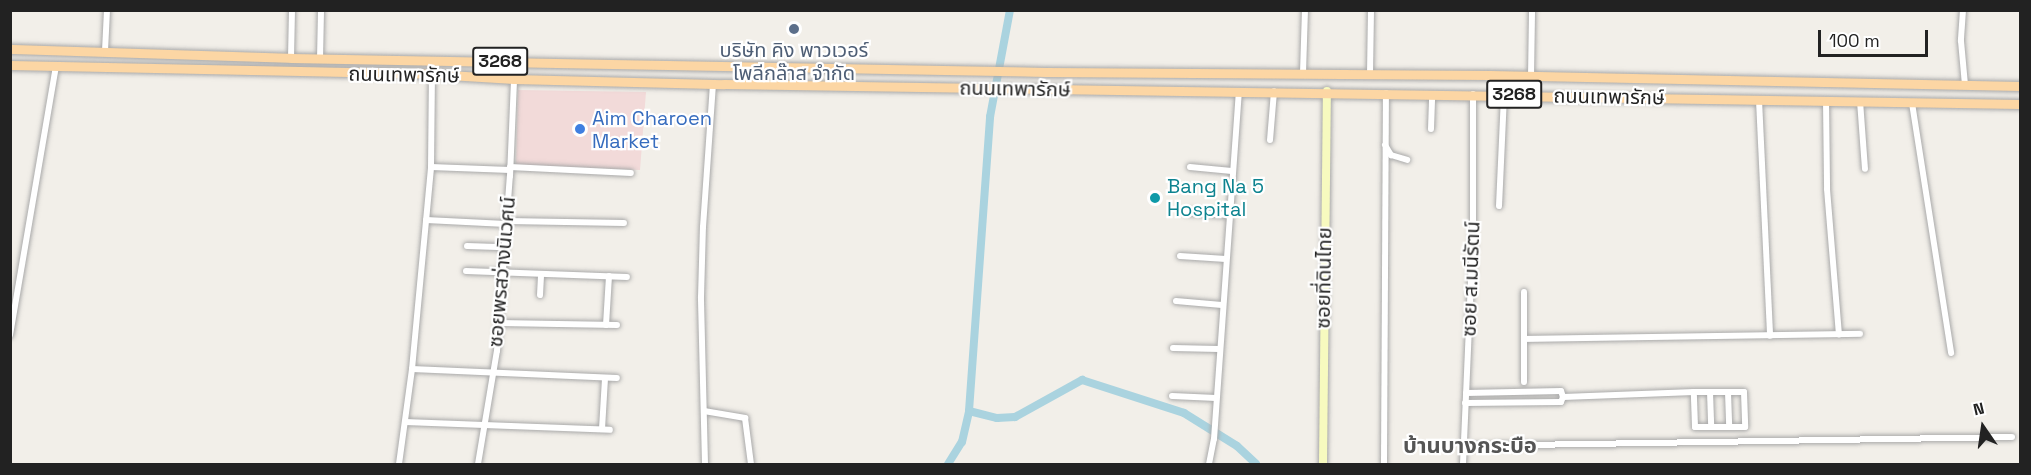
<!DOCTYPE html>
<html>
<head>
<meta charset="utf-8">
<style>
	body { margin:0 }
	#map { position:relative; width:2031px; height:475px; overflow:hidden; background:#f2efe9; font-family:"Space Grotesk","Noto Sans Thai",sans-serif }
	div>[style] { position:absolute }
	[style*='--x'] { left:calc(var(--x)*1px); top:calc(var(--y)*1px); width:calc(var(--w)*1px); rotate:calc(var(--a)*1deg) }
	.commercial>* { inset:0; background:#f2dad9 }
	.canal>* { height:8px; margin:-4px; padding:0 4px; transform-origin:4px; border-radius:4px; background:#aad3df }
	.roads { filter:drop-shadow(0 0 2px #a9a9a9) drop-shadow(0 0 2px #a9a9a9) }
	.street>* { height:6px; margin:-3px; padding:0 3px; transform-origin:3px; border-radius:3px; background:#fff }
	.secondary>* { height:8px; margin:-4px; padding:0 4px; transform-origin:4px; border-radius:4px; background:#f7fabf }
	.primary>* { height:9px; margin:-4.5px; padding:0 4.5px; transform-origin:4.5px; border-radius:4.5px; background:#fcd6a4 }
	.dots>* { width:16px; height:16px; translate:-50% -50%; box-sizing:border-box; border:3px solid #fff; border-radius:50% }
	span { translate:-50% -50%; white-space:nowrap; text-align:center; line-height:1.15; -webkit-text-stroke:4.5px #fff; paint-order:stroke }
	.shield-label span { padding:2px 4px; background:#fff; border:2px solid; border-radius:4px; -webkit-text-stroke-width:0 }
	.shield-label { font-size:18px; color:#222; font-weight:700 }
	.service-label { font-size:20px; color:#4e5e75 }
	.street-label { font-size:20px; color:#222 }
	.shop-label { font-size:20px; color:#366cbe }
	.left { translate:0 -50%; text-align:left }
	.culture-label { font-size:20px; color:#0d838f }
	.quarter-label { font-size:22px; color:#555; font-weight:700 }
	.frame { position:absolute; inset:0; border:12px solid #222; pointer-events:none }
	.north { position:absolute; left:1953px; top:397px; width:60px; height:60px; -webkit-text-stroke:4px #fff; paint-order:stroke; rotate:347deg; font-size:16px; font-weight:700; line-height:24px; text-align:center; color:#222 }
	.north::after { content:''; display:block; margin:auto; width:21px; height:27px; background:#222; clip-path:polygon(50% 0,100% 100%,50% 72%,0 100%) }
	.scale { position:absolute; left:1818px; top:30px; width:110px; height:27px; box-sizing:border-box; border:3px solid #222; border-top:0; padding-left:8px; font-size:18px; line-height:21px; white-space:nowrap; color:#222; -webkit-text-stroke:4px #fff; paint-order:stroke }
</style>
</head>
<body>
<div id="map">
	<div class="commercial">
		<i style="clip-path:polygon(518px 90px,646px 92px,640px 170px,516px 165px)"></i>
	</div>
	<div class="canal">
		<i style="--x:969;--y:411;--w:29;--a:14"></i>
		<i style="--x:997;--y:418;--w:18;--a:-3"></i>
		<i style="--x:1015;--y:417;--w:77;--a:-28.9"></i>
		<i style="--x:1082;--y:380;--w:107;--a:17.9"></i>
		<i style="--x:1184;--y:413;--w:62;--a:31.9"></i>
		<i style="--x:1237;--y:446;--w:26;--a:43"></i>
		<i style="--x:948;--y:464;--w:26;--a:-58"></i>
		<i style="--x:962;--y:442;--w:32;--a:-77"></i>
		<i style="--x:969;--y:411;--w:295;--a:-85.9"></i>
		<i style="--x:990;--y:117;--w:109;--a:-79.4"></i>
	</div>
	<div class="roads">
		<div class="street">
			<i style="--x:1963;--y:10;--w:31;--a:94"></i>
			<i style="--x:1961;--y:41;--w:44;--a:84.8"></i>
			<i style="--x:105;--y:51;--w:41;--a:-87.2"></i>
			<i style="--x:291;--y:58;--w:48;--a:-88.8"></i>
			<i style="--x:320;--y:59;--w:49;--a:-88.8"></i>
			<i style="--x:1303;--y:73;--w:63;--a:-88.2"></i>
			<i style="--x:1370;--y:74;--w:64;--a:-89.1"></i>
			<i style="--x:1531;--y:77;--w:67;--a:-89.1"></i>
			<i style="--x:1759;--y:100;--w:236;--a:87.3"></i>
			<i style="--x:1826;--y:101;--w:88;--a:89.3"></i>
			<i style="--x:1827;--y:189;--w:146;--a:85.3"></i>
			<i style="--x:1860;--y:101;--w:68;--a:85.8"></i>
			<i style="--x:1912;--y:103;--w:253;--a:81.1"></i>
			<i style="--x:1431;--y:129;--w:35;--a:-88"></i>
			<i style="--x:1270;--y:140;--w:49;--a:-85.3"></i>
			<i style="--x:1385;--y:145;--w:12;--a:59"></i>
			<i style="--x:1391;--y:155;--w:17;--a:17"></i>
			<i style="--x:431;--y:167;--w:79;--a:2.2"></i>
			<i style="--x:510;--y:167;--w:121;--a:2.8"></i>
			<i style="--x:1190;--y:167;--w:42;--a:5.4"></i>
			<i style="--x:1499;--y:206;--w:112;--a:-87.4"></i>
			<i style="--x:1186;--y:212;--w:43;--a:4"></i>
			<i style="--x:426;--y:220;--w:80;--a:2.9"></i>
			<i style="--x:507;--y:221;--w:117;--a:1"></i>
			<i style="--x:467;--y:246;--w:38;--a:2"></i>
			<i style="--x:1180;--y:256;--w:46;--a:3.7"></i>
			<i style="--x:466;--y:271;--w:161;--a:2.1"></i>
			<i style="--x:540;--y:295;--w:20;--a:-87"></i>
			<i style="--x:1176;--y:301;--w:46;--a:5"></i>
			<i style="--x:499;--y:323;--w:118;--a:1"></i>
			<i style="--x:606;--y:325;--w:49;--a:-86.5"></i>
			<i style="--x:10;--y:335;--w:273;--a:-80.3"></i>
			<i style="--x:1524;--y:339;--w:336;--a:-0.9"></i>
			<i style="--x:1173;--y:348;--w:46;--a:1.2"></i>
			<i style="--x:412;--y:369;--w:205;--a:2.5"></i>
			<i style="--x:1524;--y:382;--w:90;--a:-90"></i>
			<i style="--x:1710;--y:392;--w:35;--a:88"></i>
			<i style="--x:1728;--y:392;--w:35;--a:88"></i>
			<i style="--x:1172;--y:396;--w:44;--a:2.6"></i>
			<i style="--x:1563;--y:397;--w:131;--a:-2.2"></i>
			<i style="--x:1694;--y:392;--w:50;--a:0"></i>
			<i style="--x:1744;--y:392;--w:35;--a:88"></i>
			<i style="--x:1745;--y:427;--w:50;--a:180"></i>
			<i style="--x:1695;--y:427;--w:35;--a:-92"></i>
			<i style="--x:1465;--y:403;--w:96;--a:-0.6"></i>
			<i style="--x:1561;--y:402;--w:5;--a:-68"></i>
			<i style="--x:1563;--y:397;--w:6;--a:-108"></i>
			<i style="--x:1561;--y:391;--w:95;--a:178.8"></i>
			<i style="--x:704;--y:411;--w:42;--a:9.7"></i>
			<i style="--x:745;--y:418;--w:46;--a:82.6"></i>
			<i style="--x:405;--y:422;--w:205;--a:2.2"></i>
			<i style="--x:602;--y:429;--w:51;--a:-86.6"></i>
			<i style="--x:1464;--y:446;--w:548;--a:-0.94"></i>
			<i style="--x:399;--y:464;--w:96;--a:-82.2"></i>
			<i style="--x:412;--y:369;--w:203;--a:-84.6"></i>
			<i style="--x:431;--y:167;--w:93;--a:-89.4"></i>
			<i style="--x:478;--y:464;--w:115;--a:-80.5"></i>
			<i style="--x:497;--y:351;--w:175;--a:-85.8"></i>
			<i style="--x:510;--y:176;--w:97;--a:-87.6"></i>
			<i style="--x:705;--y:464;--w:167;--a:-91.4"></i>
			<i style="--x:701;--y:297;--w:70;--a:-88.4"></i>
			<i style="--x:703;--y:227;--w:144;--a:-86"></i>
			<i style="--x:1209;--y:464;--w:25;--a:-79"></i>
			<i style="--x:1214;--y:439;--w:349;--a:-85.9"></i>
			<i style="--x:1384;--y:464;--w:371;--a:-89.7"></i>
			<i style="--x:1463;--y:464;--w:225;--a:-87.5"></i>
			<i style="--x:1473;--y:239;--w:145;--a:-90"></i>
		</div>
		<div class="secondary">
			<i style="--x:1323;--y:464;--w:373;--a:-89.4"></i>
		</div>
		<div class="primary">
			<i style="--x:10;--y:49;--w:281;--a:1.8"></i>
			<i style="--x:291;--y:58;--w:755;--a:1.06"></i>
			<i style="--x:1046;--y:72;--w:444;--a:0.4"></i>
			<i style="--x:1490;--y:75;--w:530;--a:1.19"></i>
			<i style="--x:10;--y:65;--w:422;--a:1.2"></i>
			<i style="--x:432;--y:74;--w:82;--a:3.5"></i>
			<i style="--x:514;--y:79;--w:210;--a:1.4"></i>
			<i style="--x:724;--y:84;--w:1296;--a:0.88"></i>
		</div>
	</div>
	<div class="dots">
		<i style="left:794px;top:29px;background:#5c6f8a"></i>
		<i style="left:580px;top:129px;background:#3f7fe0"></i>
		<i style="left:1155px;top:198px;background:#0f9aa8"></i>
	</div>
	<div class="shield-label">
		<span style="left:500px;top:61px">3268</span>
		<span style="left:1514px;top:94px">3268</span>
	</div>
	<div class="service-label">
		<span style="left:794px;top:62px">บริษัท คิง พาวเวอร์<br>โพลีกล๊าส จำกัด</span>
	</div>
	<div class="street-label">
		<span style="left:404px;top:75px;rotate:1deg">ถนนเทพารักษ์</span>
		<span style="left:1015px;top:89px;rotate:1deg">ถนนเทพารักษ์</span>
		<span style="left:1609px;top:97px;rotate:1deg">ถนนเทพารักษ์</span>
		<span style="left:502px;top:272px;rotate:-85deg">ซอยพรสว่างนิเวศน์</span>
		<span style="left:1324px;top:278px;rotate:-89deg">ซอยที่ดินไทย</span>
		<span style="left:1471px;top:279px;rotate:-88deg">ซอย ส.มนีรัตน์</span>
	</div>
	<div class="shop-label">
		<span class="left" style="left:592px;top:130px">Aim Charoen<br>Market</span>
	</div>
	<div class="culture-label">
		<span class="left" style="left:1167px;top:198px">Bang Na 5<br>Hospital</span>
	</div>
	<div class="quarter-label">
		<span style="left:1470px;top:446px">บ้านบางกระบือ</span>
	</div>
	<div class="frame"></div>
	<div class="north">N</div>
	<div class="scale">100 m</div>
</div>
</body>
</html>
